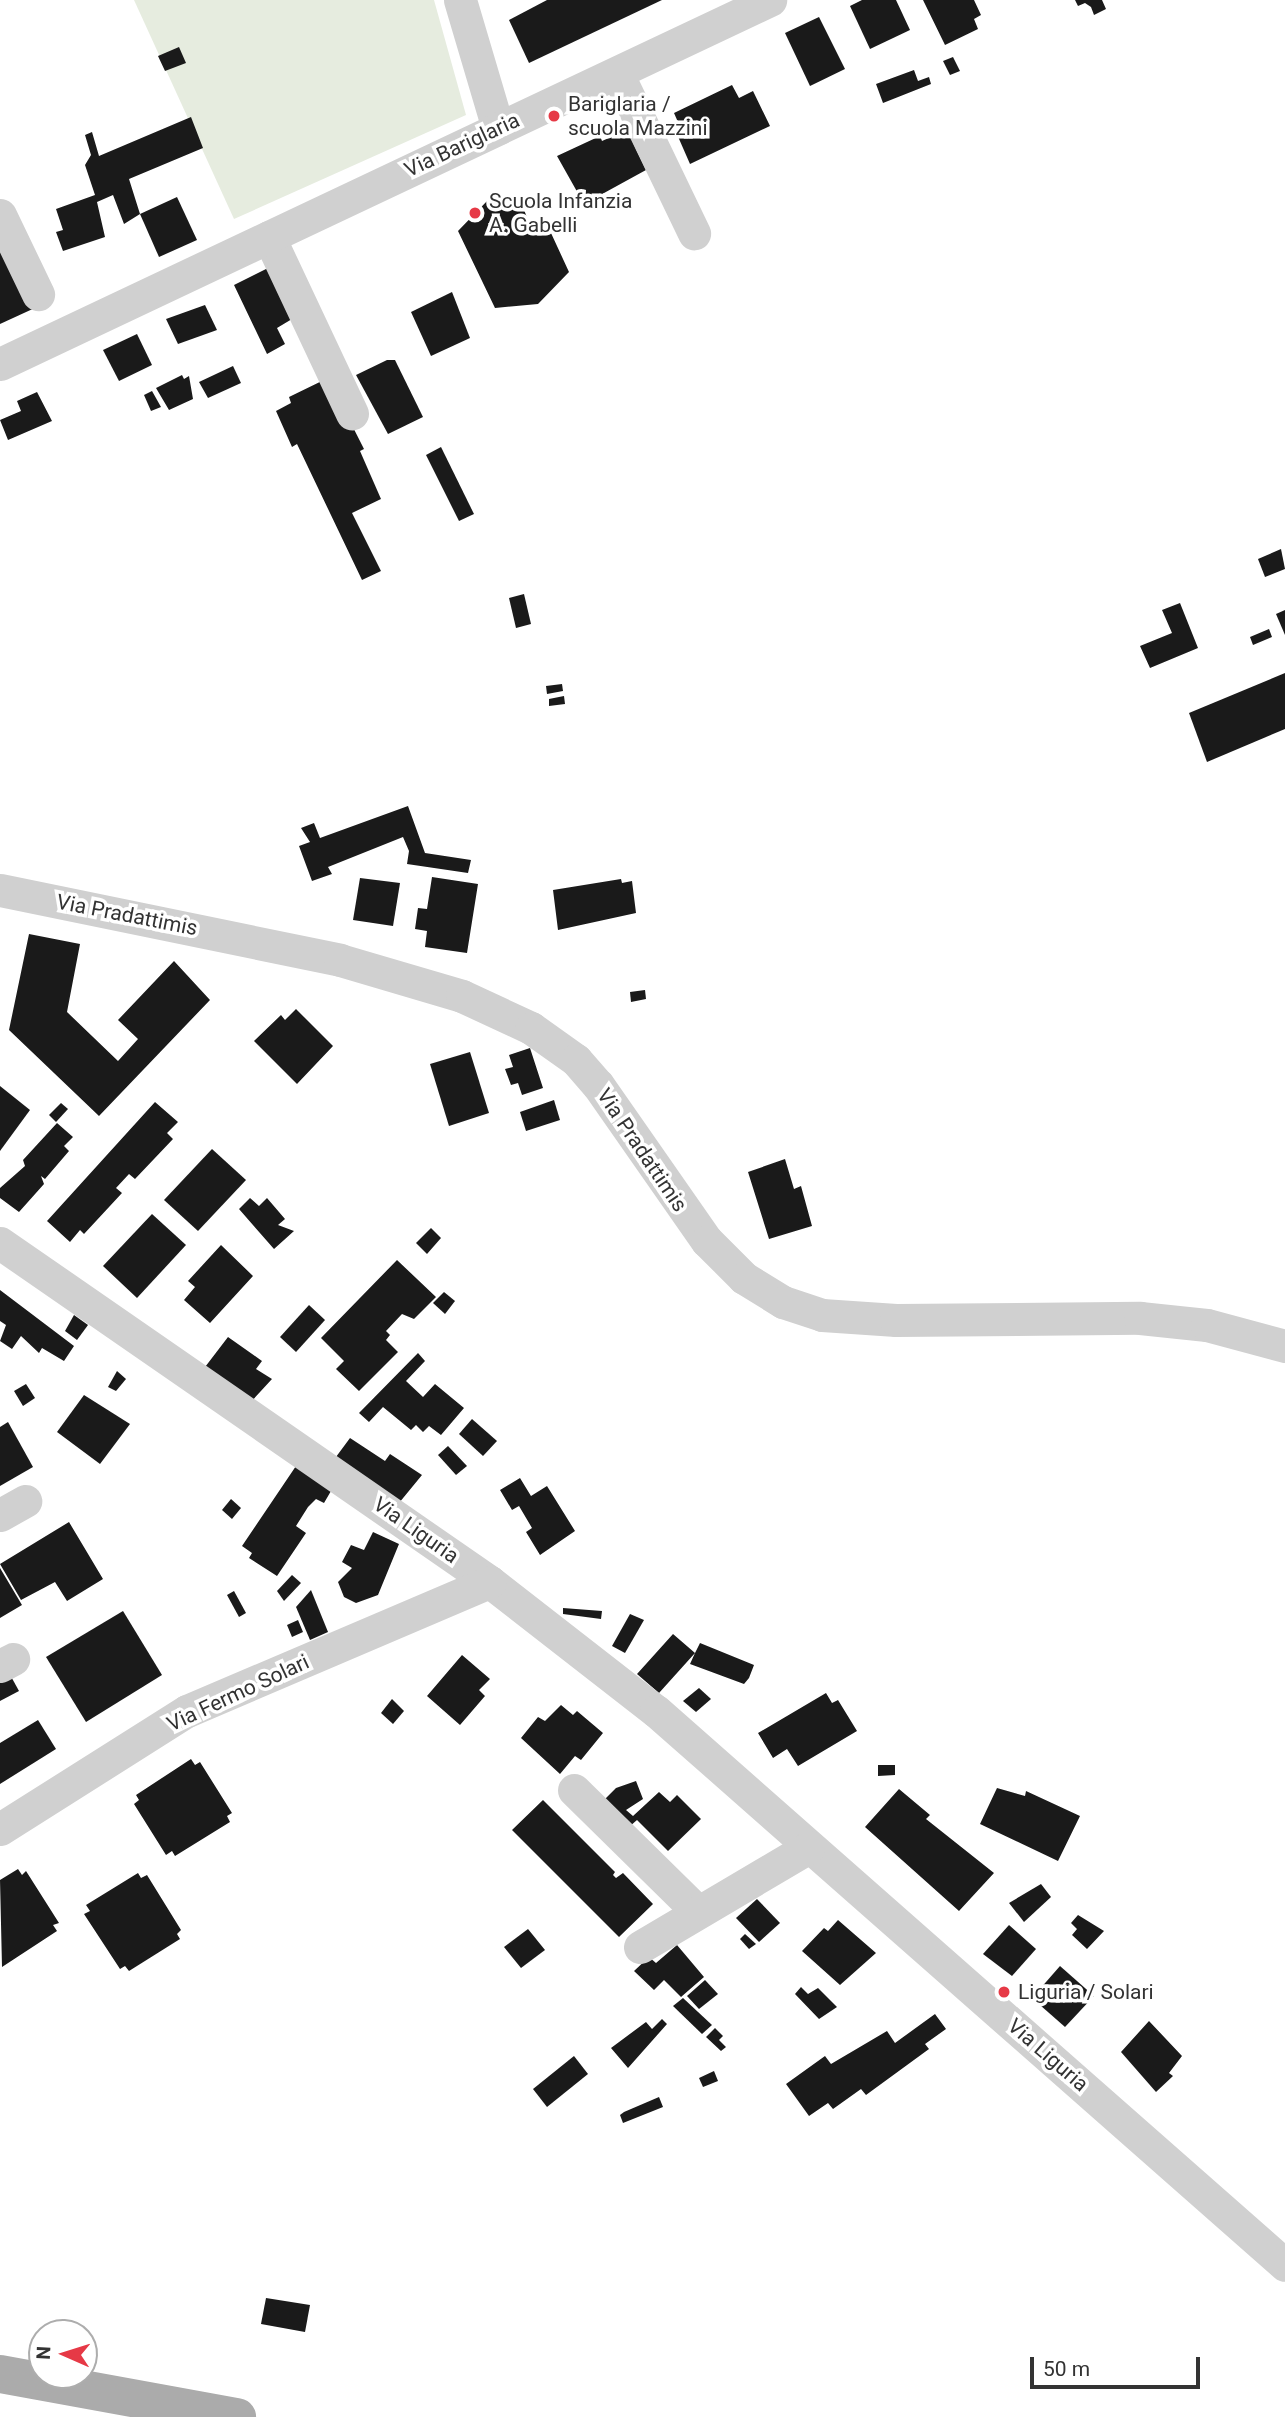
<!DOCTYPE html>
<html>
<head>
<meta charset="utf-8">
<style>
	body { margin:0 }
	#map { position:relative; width:1285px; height:2417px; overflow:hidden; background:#fff; font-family:Roboto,sans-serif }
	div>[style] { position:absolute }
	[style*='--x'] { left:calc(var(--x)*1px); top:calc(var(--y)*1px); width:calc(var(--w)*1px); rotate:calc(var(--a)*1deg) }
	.green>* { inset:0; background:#e6ecdf }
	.building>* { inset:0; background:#1a1a1a }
	.minor>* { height:33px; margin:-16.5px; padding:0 16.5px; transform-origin:16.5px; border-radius:16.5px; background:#d0d0d0 }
	.major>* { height:38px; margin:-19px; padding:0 19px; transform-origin:19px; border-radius:19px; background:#ababab }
	.dots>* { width:19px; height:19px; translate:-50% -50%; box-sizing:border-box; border:4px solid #fff; border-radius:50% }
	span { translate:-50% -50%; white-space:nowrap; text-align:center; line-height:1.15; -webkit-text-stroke:7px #fff; paint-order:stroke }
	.poi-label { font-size:21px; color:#333 }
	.left { translate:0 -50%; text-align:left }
	.street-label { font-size:21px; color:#333 }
	.north { position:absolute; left:28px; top:2319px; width:70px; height:70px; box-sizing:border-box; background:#fff; border:2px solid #adadad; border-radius:50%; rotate:273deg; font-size:19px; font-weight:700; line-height:28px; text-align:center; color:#333 }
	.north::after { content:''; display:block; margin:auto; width:24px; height:32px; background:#e63946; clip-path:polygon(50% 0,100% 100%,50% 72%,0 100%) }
	.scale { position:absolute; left:1030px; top:2357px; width:170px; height:32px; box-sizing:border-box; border:4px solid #333; border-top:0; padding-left:9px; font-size:21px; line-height:24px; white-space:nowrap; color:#333; -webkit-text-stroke:5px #fff; paint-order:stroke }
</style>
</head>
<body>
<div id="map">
	<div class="green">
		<i style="clip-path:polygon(134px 0,434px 0,466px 115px,234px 219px)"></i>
	</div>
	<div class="building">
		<i style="clip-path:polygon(547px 0,662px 0,529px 63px,509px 20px)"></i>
		<i style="clip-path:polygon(862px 0,896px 0,910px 30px,870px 49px,850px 6px)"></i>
		<i style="clip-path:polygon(923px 0,974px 0,981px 15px,974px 19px,978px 29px,945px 45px)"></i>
		<i style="clip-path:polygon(1075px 0,1102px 0,1106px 9px,1094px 15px,1091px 7px,1085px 3px,1078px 6px)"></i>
		<i style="clip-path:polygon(819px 17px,845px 69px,810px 86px,785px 33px)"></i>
		<i style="clip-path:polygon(179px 47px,186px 63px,165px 71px,158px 56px)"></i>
		<i style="clip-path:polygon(953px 57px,960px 71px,950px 75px,943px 61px)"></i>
		<i style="clip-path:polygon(914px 70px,918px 81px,929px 77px,931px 84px,883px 103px,876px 84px)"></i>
		<i style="clip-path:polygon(732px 85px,739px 98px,753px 91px,770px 126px,690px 164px,676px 132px,681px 129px,674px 113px)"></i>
		<i style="clip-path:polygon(191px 117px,203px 148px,129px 179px,140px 214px,124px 224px,113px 195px,97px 202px,105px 237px,63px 251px,56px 232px,63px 230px,56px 209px,95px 195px,85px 165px,91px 155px,85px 135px,92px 132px,99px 156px)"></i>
		<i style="clip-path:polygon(627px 130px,646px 170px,584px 204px,557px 156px,600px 136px,602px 141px)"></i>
		<i style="clip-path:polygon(177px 197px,197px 240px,159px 257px,140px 214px)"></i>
		<i style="clip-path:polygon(519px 198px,529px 222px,545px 220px,569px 272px,538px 304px,495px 308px,458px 231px,488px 200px)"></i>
		<i style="clip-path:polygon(0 242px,37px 307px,0 324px)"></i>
		<i style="clip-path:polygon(272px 266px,292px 319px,277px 328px,285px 344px,267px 354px,234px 285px)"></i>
		<i style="clip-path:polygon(452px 292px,470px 338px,431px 356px,411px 312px)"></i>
		<i style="clip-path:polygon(205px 305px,217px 330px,178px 344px,166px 319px)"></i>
		<i style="clip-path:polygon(137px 334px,152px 365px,119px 381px,103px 350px)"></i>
		<i style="clip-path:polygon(387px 360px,395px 360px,423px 417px,388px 434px,356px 375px)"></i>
		<i style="clip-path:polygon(233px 366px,241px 383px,208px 398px,199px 382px)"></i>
		<i style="clip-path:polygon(182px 375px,184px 379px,189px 376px,193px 399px,169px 410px,156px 388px)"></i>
		<i style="clip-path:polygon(328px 378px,364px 449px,360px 451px,381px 499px,352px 513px,381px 571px,362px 580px,297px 444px,292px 447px,276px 411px,291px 403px,289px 397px)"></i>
		<i style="clip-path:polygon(152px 391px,161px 407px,151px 411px,144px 395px)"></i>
		<i style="clip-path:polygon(37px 392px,52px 421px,8px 440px,0 420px,21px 411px,17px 401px)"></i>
		<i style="clip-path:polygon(441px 447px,474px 514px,459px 521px,426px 455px)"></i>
		<i style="clip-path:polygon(1281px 549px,1285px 569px,1265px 577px,1258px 559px)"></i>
		<i style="clip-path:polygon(524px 594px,531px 624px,516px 628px,509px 598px)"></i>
		<i style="clip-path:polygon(1180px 603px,1198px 648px,1150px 668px,1140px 646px,1172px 633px,1162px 610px)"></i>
		<i style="clip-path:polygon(1285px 610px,1285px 635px,1276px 614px)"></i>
		<i style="clip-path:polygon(1269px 629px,1272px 637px,1253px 645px,1250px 637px)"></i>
		<i style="clip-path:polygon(1285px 673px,1285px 729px,1207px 762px,1189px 713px)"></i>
		<i style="clip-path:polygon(562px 684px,563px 691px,547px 694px,546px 686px)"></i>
		<i style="clip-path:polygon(564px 696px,565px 704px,549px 706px,549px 699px)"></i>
		<i style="clip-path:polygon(408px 806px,425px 853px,471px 860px,468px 873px,407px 864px,409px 851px,403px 837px,328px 867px,332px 874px,312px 881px,299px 846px,310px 842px,301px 828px,314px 823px,320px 838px)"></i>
		<i style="clip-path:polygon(432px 877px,478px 884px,467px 953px,425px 947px,427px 931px,415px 929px,418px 908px,427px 909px)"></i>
		<i style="clip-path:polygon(360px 878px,400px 883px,393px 926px,353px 920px)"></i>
		<i style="clip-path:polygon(621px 879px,622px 883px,632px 881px,636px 913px,558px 930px,553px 890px)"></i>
		<i style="clip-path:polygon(29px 934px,80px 944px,67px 1012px,118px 1061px,138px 1039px,118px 1020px,174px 961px,210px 1000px,99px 1116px,9px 1030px)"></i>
		<i style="clip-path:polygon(645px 990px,646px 999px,631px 1002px,630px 992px)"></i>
		<i style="clip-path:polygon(296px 1009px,333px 1046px,297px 1084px,254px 1041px,281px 1015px,285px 1020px)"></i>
		<i style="clip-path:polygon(530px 1048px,543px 1088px,522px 1095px,518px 1083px,511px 1085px,505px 1069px,513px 1067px,509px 1055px)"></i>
		<i style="clip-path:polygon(470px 1052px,489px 1113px,449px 1126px,430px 1064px)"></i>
		<i style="clip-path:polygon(0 1086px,30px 1110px,0 1151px)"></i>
		<i style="clip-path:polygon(554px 1100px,560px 1120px,526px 1131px,520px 1112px)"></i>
		<i style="clip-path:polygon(155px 1102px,178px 1122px,167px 1133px,173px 1139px,135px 1179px,129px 1174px,116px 1188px,122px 1193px,84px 1234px,80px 1230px,70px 1242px,47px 1221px)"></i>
		<i style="clip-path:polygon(61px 1103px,68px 1109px,56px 1122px,49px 1115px)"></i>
		<i style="clip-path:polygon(57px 1123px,73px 1137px,64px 1146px,69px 1151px,45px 1179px,41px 1176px,44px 1184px,19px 1212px,0 1198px,0 1188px,25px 1166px,23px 1160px)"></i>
		<i style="clip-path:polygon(212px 1149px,246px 1180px,198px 1231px,164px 1200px)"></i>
		<i style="clip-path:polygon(785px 1159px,794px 1189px,801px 1186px,812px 1226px,769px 1239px,748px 1172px)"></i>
		<i style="clip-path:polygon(250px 1198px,259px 1206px,267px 1198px,285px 1219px,278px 1225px,294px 1231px,274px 1249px,239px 1209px)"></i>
		<i style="clip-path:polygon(152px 1214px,186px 1245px,137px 1298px,103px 1266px)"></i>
		<i style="clip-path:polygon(431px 1228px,441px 1238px,427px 1254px,416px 1243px)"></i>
		<i style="clip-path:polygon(221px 1245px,253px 1276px,210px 1323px,184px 1300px,195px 1287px,188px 1281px)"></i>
		<i style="clip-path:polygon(397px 1260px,436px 1297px,414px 1319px,402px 1314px,386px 1331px,390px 1335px,386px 1340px,398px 1352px,359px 1391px,336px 1369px,344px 1361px,321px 1338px)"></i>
		<i style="clip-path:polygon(0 1290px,74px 1346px,64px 1361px,42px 1348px,39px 1353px,21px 1336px,12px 1349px,0 1341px,6px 1325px,0 1321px)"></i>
		<i style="clip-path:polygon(444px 1292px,455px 1301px,445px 1314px,433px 1303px)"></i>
		<i style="clip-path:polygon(309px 1305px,325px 1320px,296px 1352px,280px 1337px)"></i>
		<i style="clip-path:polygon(74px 1315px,88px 1325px,77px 1340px,65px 1331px)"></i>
		<i style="clip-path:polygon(228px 1337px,262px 1361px,256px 1369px,272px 1379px,249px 1404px,202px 1371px)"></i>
		<i style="clip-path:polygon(418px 1353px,425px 1361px,406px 1381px,423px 1397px,435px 1384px,464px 1408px,441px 1435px,429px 1426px,423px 1432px,416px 1425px,411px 1430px,383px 1407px,369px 1422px,359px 1413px)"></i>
		<i style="clip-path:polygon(117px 1371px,126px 1379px,116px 1391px,108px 1387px)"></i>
		<i style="clip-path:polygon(26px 1384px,35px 1398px,23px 1406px,14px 1391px)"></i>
		<i style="clip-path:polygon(84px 1395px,130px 1424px,100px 1464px,57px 1432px)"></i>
		<i style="clip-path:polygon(472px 1419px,497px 1441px,483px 1456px,459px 1434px)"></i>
		<i style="clip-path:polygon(8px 1422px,33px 1467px,0 1486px,0 1427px)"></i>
		<i style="clip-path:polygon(350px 1438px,385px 1461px,390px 1454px,422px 1475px,399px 1503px,333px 1461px)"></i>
		<i style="clip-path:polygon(448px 1446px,467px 1466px,456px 1475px,438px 1455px)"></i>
		<i style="clip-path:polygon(296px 1466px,331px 1491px,324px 1503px,316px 1499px,308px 1507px,296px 1526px,306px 1533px,277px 1576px,249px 1558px,252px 1553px,242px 1546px)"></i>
		<i style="clip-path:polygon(520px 1478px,531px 1496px,547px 1486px,575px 1531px,540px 1555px,526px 1532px,532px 1528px,519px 1506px,512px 1510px,500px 1490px)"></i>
		<i style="clip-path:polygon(231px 1499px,241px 1508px,232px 1519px,222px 1510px)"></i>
		<i style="clip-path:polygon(69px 1522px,103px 1579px,67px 1601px,55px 1582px,21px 1600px,0 1564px)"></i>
		<i style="clip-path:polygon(373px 1532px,399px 1544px,378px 1595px,356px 1603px,344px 1597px,338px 1582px,352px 1568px,342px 1562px,351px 1545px,364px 1550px)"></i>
		<i style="clip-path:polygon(0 1568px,22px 1605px,0 1618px)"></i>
		<i style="clip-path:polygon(292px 1575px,301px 1583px,284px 1601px,277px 1591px)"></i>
		<i style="clip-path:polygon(311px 1590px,328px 1632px,310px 1640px,296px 1607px)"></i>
		<i style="clip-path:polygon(234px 1591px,246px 1613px,239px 1617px,227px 1595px)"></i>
		<i style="clip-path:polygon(563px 1608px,602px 1611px,601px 1619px,563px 1614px)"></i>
		<i style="clip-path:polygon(123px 1611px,162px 1675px,86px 1722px,46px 1657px)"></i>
		<i style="clip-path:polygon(630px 1614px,644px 1620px,625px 1653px,612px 1646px)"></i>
		<i style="clip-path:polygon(298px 1620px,303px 1632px,292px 1637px,287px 1625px)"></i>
		<i style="clip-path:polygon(673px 1634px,695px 1653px,700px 1643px,754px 1665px,749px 1678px,744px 1684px,690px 1664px,695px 1653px,659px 1693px,637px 1674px)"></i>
		<i style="clip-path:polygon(462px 1655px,490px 1679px,479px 1690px,485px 1696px,460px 1725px,427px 1696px)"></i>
		<i style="clip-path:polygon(8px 1671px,19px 1691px,0 1701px,0 1676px)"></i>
		<i style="clip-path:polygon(699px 1688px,711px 1699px,696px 1712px,683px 1701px)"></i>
		<i style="clip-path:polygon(826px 1693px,832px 1703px,838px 1700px,857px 1731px,798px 1766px,787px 1749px,773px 1758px,758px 1733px)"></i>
		<i style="clip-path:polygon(392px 1699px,404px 1711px,393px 1724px,381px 1713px)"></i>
		<i style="clip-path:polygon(561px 1705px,573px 1715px,577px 1711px,603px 1733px,581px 1760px,575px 1756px,560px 1774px,521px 1738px,538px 1717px,545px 1721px)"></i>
		<i style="clip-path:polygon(38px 1720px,56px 1749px,0 1784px,0 1743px)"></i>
		<i style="clip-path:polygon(191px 1759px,195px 1765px,200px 1762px,232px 1813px,227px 1816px,230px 1822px,175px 1856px,172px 1851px,166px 1855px,134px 1804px,139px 1800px,136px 1795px)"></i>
		<i style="clip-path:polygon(878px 1765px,895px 1765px,895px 1775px,878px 1776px)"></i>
		<i style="clip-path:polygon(636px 1781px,643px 1799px,626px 1810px,633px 1816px,659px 1792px,670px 1802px,677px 1795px,701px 1819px,668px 1851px,637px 1820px,629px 1827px,603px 1801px,616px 1788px)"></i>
		<i style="clip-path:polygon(997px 1788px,1025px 1796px,1026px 1791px,1080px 1816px,1058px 1861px,980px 1824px)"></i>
		<i style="clip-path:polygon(899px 1789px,930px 1815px,926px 1819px,994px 1873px,959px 1911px,865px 1827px)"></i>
		<i style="clip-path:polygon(543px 1800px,615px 1872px,613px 1875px,616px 1878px,623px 1873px,653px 1904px,619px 1937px,512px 1830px)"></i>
		<i style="clip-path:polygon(18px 1869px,22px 1875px,26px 1871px,59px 1923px,53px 1925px,57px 1931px,2px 1967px,0 1880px)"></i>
		<i style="clip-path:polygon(138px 1873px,141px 1878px,147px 1875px,181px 1930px,177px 1934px,180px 1939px,129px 1971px,125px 1966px,120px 1969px,84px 1914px,90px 1911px,86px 1905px)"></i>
		<i style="clip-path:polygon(1041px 1884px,1051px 1897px,1024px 1922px,1009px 1903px)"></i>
		<i style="clip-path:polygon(757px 1899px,780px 1923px,759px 1942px,736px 1918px)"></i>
		<i style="clip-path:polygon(1078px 1915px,1104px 1931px,1087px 1949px,1072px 1935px,1077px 1929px,1071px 1923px)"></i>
		<i style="clip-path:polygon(838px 1920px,876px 1953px,840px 1985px,802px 1951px,824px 1928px,828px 1931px)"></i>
		<i style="clip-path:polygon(1009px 1925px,1036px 1949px,1012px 1976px,983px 1954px)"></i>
		<i style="clip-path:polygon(528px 1929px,545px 1950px,521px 1968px,504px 1947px)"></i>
		<i style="clip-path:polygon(745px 1934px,756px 1944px,749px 1949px,740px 1939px)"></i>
		<i style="clip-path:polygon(677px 1945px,704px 1977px,681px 1997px,664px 1980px,654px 1990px,634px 1971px,649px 1957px,656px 1963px)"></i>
		<i style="clip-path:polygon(1060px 1966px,1094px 1996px,1065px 2027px,1032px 1998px)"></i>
		<i style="clip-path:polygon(705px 1980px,718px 1994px,699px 2009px,687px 1996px)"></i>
		<i style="clip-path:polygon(801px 1987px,808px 1994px,818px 1988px,837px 2007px,819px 2019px,795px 1994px)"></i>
		<i style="clip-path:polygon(683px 1998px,712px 2025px,702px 2034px,673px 2006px)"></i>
		<i style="clip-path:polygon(935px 2014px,946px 2029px,925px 2044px,929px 2049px,866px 2095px,861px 2089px,833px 2109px,828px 2103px,809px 2116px,786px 2084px,825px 2056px,831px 2064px,887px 2031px,895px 2043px)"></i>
		<i style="clip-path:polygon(662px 2019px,667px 2024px,628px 2068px,611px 2048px,646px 2022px,652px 2029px)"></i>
		<i style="clip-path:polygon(1149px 2021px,1182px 2056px,1169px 2073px,1173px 2076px,1156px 2092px,1121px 2052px)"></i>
		<i style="clip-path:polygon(715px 2028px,723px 2036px,719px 2040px,726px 2047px,721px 2051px,706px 2037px)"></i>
		<i style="clip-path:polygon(574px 2056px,588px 2074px,547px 2107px,533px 2089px)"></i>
		<i style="clip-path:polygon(714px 2071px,718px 2081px,703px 2087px,699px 2078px)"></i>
		<i style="clip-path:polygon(659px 2097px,663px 2107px,623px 2123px,620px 2115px,624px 2112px)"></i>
		<i style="clip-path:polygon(266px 2298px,310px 2305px,305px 2332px,261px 2324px)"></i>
	</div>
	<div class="minor">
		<i style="--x:460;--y:0;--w:134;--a:73.5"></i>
		<i style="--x:617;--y:73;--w:178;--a:64.3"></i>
		<i style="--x:0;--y:215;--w:88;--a:64.3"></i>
		<i style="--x:269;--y:237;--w:195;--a:64.8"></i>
		<i style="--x:0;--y:364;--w:852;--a:-25.3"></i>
		<i style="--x:0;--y:890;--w:347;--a:11.6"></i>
		<i style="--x:340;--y:960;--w:127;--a:16.4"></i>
		<i style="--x:462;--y:996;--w:76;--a:24.9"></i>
		<i style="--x:531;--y:1028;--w:55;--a:35.4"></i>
		<i style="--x:576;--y:1060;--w:33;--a:49"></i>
		<i style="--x:598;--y:1085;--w:190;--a:55.1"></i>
		<i style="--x:707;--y:1241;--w:52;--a:45"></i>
		<i style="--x:744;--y:1278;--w:46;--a:31.6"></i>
		<i style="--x:783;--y:1302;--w:41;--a:18.4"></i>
		<i style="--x:822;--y:1315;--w:74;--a:3.9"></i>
		<i style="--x:896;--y:1320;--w:244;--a:-0.5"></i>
		<i style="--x:1140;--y:1318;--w:67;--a:6"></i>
		<i style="--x:1207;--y:1325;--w:81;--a:15.1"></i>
		<i style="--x:0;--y:1243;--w:596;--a:34.68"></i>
		<i style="--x:490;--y:1582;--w:210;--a:37.9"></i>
		<i style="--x:656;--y:1711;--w:838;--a:41.37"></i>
		<i style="--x:0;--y:1515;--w:29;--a:-29"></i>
		<i style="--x:0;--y:1666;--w:15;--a:-28"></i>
		<i style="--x:574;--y:1790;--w:174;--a:44.5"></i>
		<i style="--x:0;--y:1829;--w:221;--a:-32.3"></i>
		<i style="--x:187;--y:1711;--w:329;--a:-23.1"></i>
		<i style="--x:640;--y:1947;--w:196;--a:-30.6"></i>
	</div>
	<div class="major">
		<i style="--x:0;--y:2374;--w:241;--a:10.3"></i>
	</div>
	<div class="dots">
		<i style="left:554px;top:116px;background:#e63946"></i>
		<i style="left:475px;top:213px;background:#e63946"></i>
		<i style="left:1004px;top:1992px;background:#e63946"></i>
	</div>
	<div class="poi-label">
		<span class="left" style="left:568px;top:116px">Bariglaria /<br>scuola Mazzini</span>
		<span class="left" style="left:489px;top:213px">Scuola Infanzia<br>A. Gabelli</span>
		<span class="left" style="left:1018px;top:1992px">Liguria / Solari</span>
	</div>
	<div class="street-label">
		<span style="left:462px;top:145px;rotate:-25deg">Via Bariglaria</span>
		<span style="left:127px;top:915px;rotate:11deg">Via Pradattimis</span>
		<span style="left:642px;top:1150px;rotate:56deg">Via Pradattimis</span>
		<span style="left:416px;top:1530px;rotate:35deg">Via Liguria</span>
		<span style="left:238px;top:1693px;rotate:-25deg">Via Fermo Solari</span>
		<span style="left:1048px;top:2055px;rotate:41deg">Via Liguria</span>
	</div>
	<div class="north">N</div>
	<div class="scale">50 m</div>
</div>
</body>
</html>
